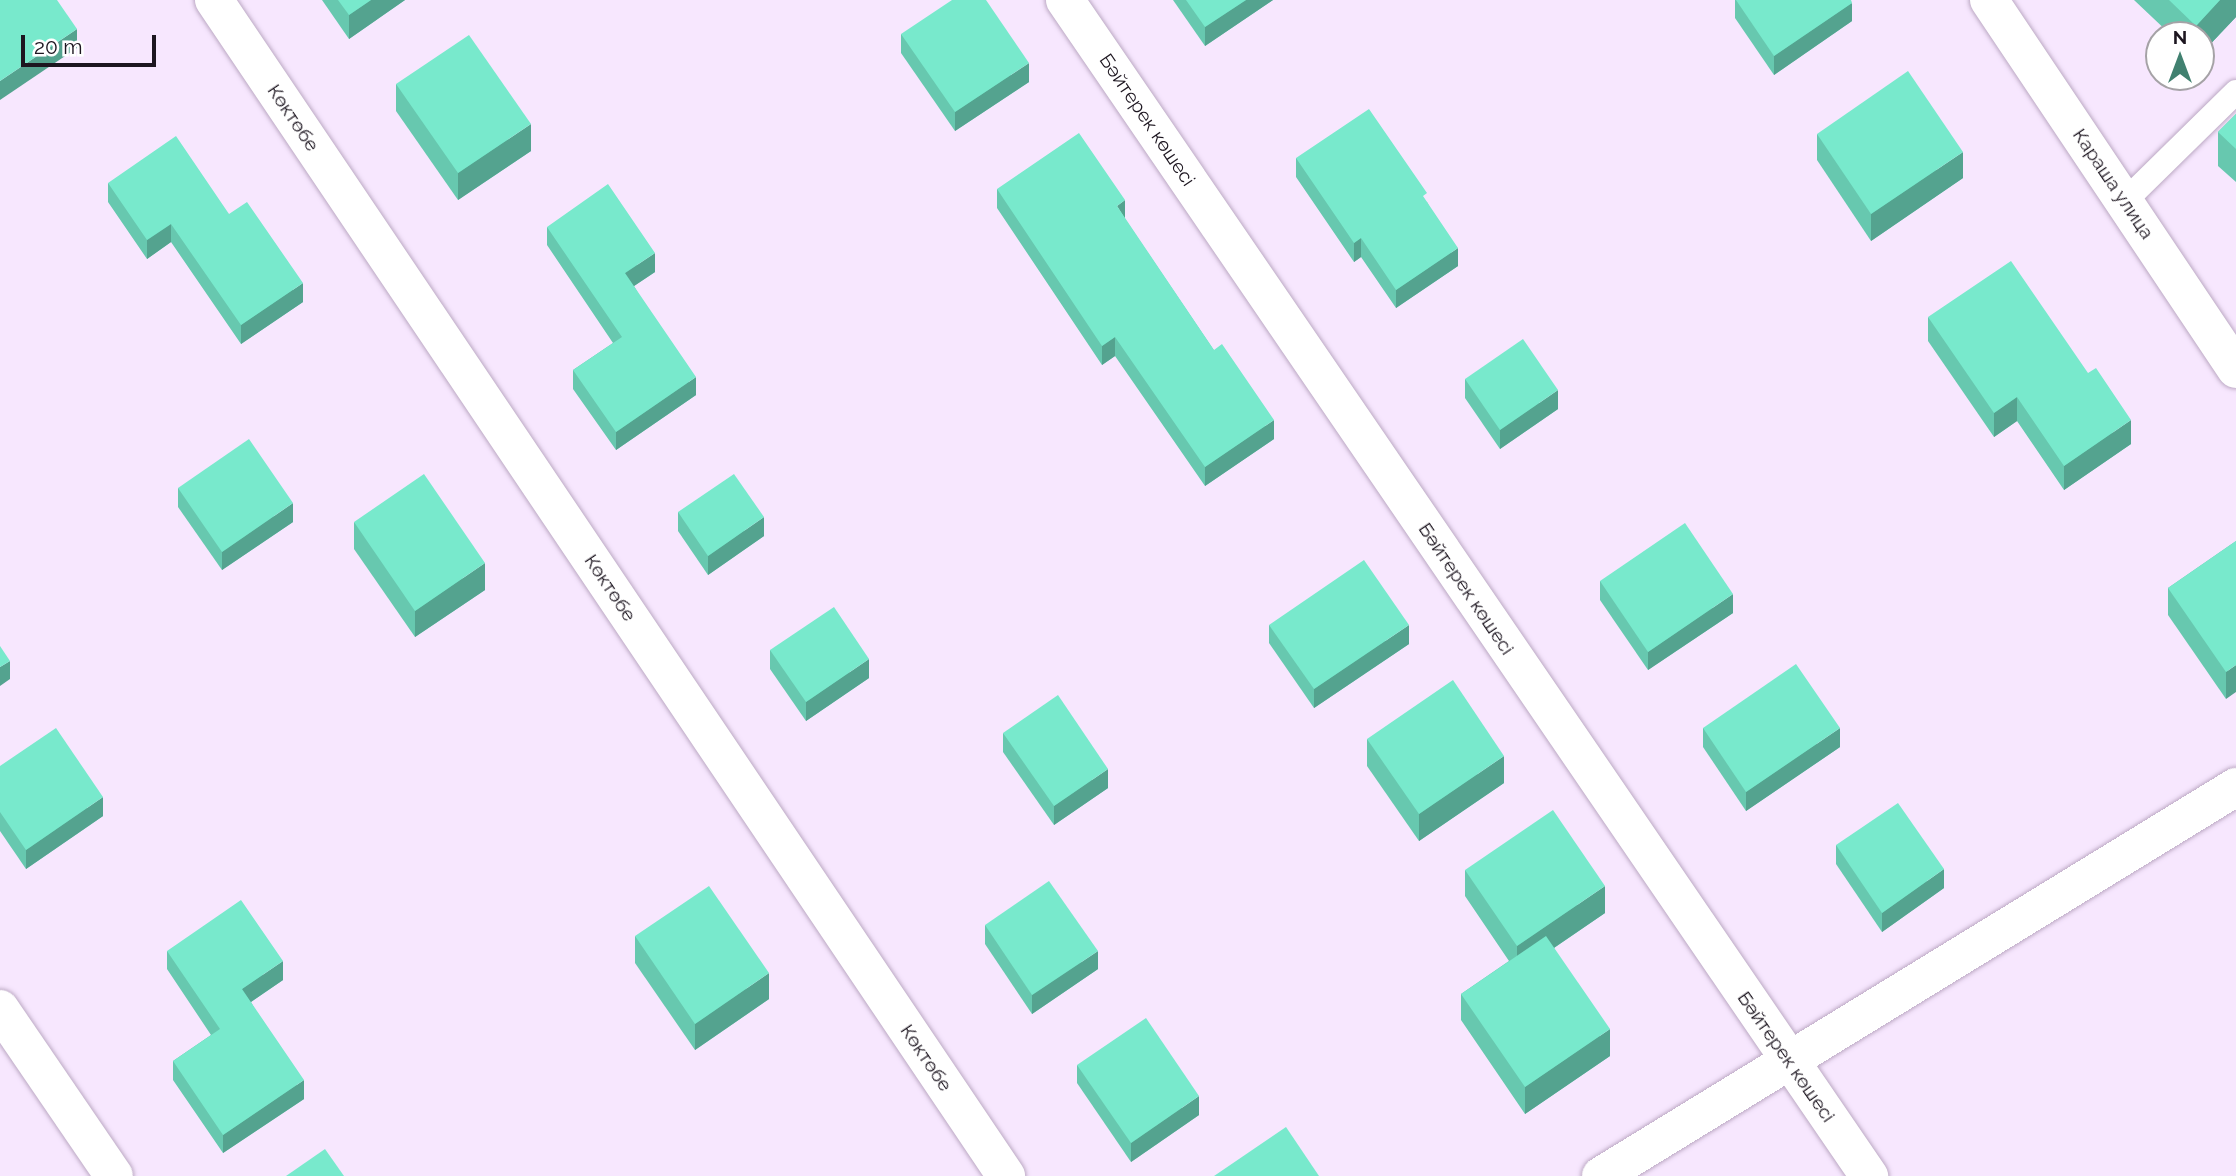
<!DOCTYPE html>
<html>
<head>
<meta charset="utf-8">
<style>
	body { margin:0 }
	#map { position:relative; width:2236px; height:1176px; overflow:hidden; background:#f7e7fe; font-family:Raleway,sans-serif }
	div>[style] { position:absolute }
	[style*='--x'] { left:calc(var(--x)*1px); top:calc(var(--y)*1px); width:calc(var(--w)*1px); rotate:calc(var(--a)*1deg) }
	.roads { filter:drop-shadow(0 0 2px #bca9c4) drop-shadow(0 0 2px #bca9c4) }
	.lane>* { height:24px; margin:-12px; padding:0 12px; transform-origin:12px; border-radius:12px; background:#fff }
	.street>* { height:38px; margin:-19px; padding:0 19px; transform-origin:19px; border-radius:19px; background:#fff }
	.wall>* { inset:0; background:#67c8af }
	.shaded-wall>* { inset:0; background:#54a38f }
	.building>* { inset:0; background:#78e9cc }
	span { translate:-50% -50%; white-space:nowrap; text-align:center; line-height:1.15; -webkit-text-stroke:6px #fff; paint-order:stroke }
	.street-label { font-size:19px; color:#1d1620 }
	.north { position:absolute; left:2145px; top:21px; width:70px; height:70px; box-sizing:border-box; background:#fff; border:2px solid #a5a2a6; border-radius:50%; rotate:0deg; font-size:19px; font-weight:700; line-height:28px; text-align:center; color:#1d1620 }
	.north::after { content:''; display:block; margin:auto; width:24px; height:32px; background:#418170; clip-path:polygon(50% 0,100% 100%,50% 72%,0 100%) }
	.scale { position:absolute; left:21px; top:35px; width:135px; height:32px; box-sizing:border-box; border:4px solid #1d1620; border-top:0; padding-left:9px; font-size:21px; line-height:24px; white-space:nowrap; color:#1d1620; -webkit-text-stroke:5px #fff; paint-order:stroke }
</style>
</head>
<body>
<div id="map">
	<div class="roads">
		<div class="lane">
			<i style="--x:2124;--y:202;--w:157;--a:-44.5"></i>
		</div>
		<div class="street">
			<i style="--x:214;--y:0;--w:1418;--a:56.04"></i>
			<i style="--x:1065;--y:0;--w:1425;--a:55.64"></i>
			<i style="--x:1989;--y:0;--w:444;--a:56.2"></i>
			<i style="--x:0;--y:1009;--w:202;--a:55.7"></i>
			<i style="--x:1601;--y:1176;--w:745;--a:-31.49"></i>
		</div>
	</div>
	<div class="wall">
		<i style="clip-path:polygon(322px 0,405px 0,349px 39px)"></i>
		<i style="clip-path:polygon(1173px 0,1273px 0,1205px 46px)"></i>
		<i style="clip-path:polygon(1735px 0,1851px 0,1852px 21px,1774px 75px,1735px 18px)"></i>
		<i style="clip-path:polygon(2134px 0,2236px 0,2236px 17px,2201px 54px,2201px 35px,2171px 35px)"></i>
		<i style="clip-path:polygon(901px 34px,1029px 82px,955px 131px,901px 53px)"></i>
		<i style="clip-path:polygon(396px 84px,531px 151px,458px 200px,396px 111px)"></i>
		<i style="clip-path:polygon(2236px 114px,2236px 182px,2218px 166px,2218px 132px)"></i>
		<i style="clip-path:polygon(1817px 134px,1963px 178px,1871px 241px,1817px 160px)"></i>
		<i style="clip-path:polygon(1296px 158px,1427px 202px,1458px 266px,1396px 308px,1361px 257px,1354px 262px,1296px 177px)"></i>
		<i style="clip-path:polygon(108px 183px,229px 214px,303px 302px,241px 344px,171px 242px,147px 259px,108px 202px)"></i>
		<i style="clip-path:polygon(997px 189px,1125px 219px,1274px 439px,1205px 486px,1115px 356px,1102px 365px,997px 208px)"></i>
		<i style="clip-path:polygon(547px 227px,655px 272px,634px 286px,696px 395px,616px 450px,573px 389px,573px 370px,613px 343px,547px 245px)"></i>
		<i style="clip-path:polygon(1928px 317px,2131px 444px,2064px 490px,2017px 421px,1994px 437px,1928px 341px)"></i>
		<i style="clip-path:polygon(1465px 379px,1558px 409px,1500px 449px,1465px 398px)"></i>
		<i style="clip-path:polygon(178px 488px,293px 522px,222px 570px,178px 507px)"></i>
		<i style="clip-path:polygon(678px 512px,764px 536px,708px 575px,678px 531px)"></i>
		<i style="clip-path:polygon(354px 522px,485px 590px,415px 637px,354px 549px)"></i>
		<i style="clip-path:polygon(2236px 541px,2226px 699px,2168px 615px,2168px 588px)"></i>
		<i style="clip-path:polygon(1600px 581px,1733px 613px,1648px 670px,1600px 600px)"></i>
		<i style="clip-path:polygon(1269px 625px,1409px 644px,1314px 708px,1269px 643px)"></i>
		<i style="clip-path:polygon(770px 650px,869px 678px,806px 721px,770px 669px)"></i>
		<i style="clip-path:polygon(1703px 728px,1840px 747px,1746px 811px,1703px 747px)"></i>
		<i style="clip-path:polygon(1003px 733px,1108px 788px,1054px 825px,1003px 752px)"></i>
		<i style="clip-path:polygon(1367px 739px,1504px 783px,1419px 841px,1367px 766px)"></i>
		<i style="clip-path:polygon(0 766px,103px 816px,26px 869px,0 831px)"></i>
		<i style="clip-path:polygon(1836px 845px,1944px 888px,1882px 932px,1836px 864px)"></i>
		<i style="clip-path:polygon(1465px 870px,1605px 913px,1554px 948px,1610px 1056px,1525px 1114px,1461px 1020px,1461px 994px,1509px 961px,1465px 896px)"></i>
		<i style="clip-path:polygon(985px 925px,1098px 969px,1032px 1014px,985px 944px)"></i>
		<i style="clip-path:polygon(635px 936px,769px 999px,695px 1050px,635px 963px)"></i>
		<i style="clip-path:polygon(167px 951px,283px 980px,251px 1002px,304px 1099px,223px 1153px,173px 1080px,173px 1061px,211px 1035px,167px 969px)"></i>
		<i style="clip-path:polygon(1077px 1065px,1199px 1115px,1131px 1162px,1077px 1083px)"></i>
	</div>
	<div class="shaded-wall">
		<i style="clip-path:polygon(371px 0,405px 0,349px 39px,349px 15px)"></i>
		<i style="clip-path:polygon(1246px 0,1273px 0,1205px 46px,1205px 27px)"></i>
		<i style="clip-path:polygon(2220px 0,2236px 0,2236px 17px,2201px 54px,2201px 35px,2196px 35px,2196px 26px)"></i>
		<i style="clip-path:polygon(1852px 3px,1852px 21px,1774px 75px,1774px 56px)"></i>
		<i style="clip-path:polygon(77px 29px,77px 48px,0 100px,0 81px)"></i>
		<i style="clip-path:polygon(1029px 63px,1029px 82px,955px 131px,955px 112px)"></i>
		<i style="clip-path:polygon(531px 124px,531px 151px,458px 200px,458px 173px)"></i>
		<i style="clip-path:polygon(1963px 152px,1963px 178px,1871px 241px,1871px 214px)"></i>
		<i style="clip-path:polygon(1125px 200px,1125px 219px,1117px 206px)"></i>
		<i style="clip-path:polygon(171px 224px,171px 242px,147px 259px,147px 240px)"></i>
		<i style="clip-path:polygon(1361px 238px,1361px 257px,1354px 262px,1354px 243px)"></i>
		<i style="clip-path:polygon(1458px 248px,1458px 266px,1396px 308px,1396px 290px)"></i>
		<i style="clip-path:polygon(655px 253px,655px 272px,625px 292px,625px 273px)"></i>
		<i style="clip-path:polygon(303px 283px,303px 302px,241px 344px,241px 325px)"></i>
		<i style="clip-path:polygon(1115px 337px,1115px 356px,1102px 365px,1102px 346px)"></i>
		<i style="clip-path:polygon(696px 377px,696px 395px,616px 450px,616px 432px)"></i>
		<i style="clip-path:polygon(1558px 390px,1558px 409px,1500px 449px,1500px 430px)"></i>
		<i style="clip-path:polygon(2017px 397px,2017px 421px,1994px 437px,1994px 413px)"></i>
		<i style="clip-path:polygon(1274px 420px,1274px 439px,1205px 486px,1205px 467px)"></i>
		<i style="clip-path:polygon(2131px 420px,2131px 444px,2064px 490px,2064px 466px)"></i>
		<i style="clip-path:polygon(293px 503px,293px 522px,222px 570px,222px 552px)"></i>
		<i style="clip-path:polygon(764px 517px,764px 536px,708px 575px,708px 556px)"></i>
		<i style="clip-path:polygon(485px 563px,485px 590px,415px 637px,415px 611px)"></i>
		<i style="clip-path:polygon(1733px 594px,1733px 613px,1648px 670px,1648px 652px)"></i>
		<i style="clip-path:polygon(1409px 625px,1409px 644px,1314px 708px,1314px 689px)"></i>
		<i style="clip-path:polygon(869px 659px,869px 678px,806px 721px,806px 702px)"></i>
		<i style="clip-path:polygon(10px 661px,10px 679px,0 686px,0 667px)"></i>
		<i style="clip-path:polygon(2236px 665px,2236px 692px,2226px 699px,2226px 672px)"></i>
		<i style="clip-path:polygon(1840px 728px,1840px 747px,1746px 811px,1746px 792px)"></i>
		<i style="clip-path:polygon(1504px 756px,1504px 783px,1419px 841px,1419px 814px)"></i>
		<i style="clip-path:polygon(1108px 769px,1108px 788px,1054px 825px,1054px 806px)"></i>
		<i style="clip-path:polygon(103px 797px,103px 816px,26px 869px,26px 850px)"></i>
		<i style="clip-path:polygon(1944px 869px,1944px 888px,1882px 932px,1882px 913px)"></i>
		<i style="clip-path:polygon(1605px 886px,1605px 913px,1517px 973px,1517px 946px)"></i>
		<i style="clip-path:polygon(1098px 951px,1098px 969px,1032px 1014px,1032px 995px)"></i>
		<i style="clip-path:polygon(283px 961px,283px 980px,242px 1008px,242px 989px)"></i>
		<i style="clip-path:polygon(769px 973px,769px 999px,695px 1050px,695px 1024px)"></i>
		<i style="clip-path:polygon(1610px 1029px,1610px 1056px,1525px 1114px,1525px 1087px)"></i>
		<i style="clip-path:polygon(304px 1080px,304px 1099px,223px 1153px,223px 1135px)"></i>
		<i style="clip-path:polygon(1199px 1096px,1199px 1115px,1131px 1162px,1131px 1143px)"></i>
	</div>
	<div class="building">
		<i style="clip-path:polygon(0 0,57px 0,77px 29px,0 81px)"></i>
		<i style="clip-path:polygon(338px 0,371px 0,349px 15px)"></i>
		<i style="clip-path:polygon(952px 0,986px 0,1029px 63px,955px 112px,901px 34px)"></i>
		<i style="clip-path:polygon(1186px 0,1246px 0,1205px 27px)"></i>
		<i style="clip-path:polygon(1736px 0,1851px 0,1852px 3px,1774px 56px)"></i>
		<i style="clip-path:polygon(2169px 0,2220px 0,2196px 26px)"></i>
		<i style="clip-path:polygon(469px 35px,531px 124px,458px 173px,396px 84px)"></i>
		<i style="clip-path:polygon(1908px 71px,1963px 152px,1871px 214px,1817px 134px)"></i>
		<i style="clip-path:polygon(1369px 109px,1427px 193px,1423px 196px,1458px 248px,1396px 290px,1361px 238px,1354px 243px,1296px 158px)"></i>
		<i style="clip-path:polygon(2236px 114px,2236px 149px,2218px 132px)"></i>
		<i style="clip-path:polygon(1079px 133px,1125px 200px,1117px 206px,1214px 350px,1222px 344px,1274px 420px,1205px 467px,1115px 337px,1102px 346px,997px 189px)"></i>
		<i style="clip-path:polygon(176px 136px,229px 214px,247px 202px,303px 283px,241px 325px,171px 224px,147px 240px,108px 183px)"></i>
		<i style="clip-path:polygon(608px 184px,655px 253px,625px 273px,696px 377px,616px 432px,573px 370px,622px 337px,547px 227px)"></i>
		<i style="clip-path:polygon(2011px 261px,2088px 373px,2096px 368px,2131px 420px,2064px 466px,2017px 397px,1994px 413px,1928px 317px)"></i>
		<i style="clip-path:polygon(1523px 339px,1558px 390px,1500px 430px,1465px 379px)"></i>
		<i style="clip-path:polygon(249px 439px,293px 503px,222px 552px,178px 488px)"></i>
		<i style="clip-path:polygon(424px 474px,485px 563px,415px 611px,354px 522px)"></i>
		<i style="clip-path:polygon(734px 474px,764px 517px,708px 556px,678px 512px)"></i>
		<i style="clip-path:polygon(1685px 523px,1733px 594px,1648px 652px,1600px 581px)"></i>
		<i style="clip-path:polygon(2236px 541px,2236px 665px,2226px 672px,2168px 588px)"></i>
		<i style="clip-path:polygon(1364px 560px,1409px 625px,1314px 689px,1269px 625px)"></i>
		<i style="clip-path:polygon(834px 607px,869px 659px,806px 702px,770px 650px)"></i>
		<i style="clip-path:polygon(0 646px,10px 661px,0 667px)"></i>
		<i style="clip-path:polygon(1796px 664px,1840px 728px,1746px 792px,1703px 728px)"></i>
		<i style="clip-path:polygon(1453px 680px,1504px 756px,1419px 814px,1367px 739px)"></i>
		<i style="clip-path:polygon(1058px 695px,1108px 769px,1054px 806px,1003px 733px)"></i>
		<i style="clip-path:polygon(56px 728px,103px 797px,26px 850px,0 812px,0 766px)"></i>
		<i style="clip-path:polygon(1898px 803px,1944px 869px,1882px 913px,1836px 845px)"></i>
		<i style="clip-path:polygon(1553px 810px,1605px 886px,1517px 946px,1465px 870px)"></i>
		<i style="clip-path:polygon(1049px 881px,1098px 951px,1032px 995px,985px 925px)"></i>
		<i style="clip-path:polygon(709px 886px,769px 973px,695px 1024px,635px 936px)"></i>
		<i style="clip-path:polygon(241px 900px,283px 961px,242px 989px,304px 1080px,223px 1135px,173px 1061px,220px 1029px,167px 951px)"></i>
		<i style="clip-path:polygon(1546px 936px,1610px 1029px,1525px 1087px,1461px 994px)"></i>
		<i style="clip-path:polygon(1146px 1018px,1199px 1096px,1131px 1143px,1077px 1065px)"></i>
		<i style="clip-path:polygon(1286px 1127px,1319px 1176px,1214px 1176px)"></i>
		<i style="clip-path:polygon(325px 1149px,344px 1176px,286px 1176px)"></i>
	</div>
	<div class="street-label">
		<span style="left:293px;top:118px;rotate:56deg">Көктөбе</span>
		<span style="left:1147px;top:120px;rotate:56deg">Бәйтерек көшесі</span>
		<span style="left:2113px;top:184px;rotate:56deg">Караша улица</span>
		<span style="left:610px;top:588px;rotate:56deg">Көктөбе</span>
		<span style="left:1466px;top:589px;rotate:56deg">Бәйтерек көшесі</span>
		<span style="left:1786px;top:1057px;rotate:55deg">Бәйтерек көшесі</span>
		<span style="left:926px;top:1058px;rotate:56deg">Көктөбе</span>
	</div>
	<div class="north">N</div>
	<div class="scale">20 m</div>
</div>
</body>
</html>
